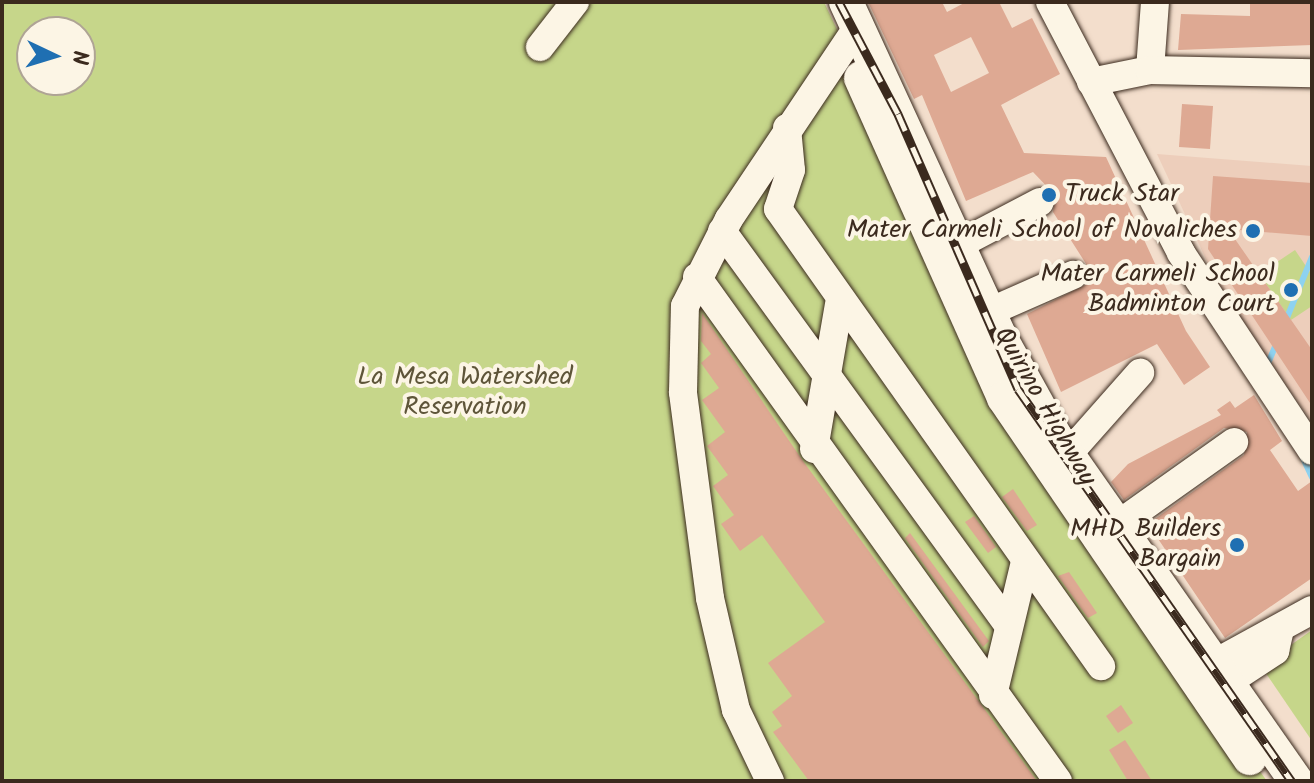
<!DOCTYPE html>
<html>
<head>
<meta charset="utf-8">
<style>
	body { margin:0 }
	#map { position:relative; width:1314px; height:783px; overflow:hidden; background:#f3decc; font-family:Kalam,sans-serif }
	div>[style] { position:absolute }
	[style*='--x'] { left:calc(var(--x)*1px); top:calc(var(--y)*1px); width:calc(var(--w)*1px); rotate:calc(var(--a)*1deg) }
	.built>* { inset:0; background:#edcebb }
	.green>* { inset:0; background:#c6d68a }
	.stream>* { height:6px; margin:-3px; padding:0 3px; transform-origin:3px; border-radius:3px; background:#8ed2f0 }
	.building>* { inset:0; background:#dea993 }
	.roads { filter:drop-shadow(0 0 2px #3b2a1e) drop-shadow(0 0 2px #3b2a1e) }
	.minor>* { height:28px; margin:-14px; padding:0 14px; transform-origin:14px; border-radius:14px; background:#fcf5e5 }
	.major>* { height:34px; margin:-17px; padding:0 17px; transform-origin:17px; border-radius:17px; background:#fcf5e5 }
	.rail>* { height:9px; margin-top:-4.5px; transform-origin:0; background:repeating-linear-gradient(90deg,#fcf5e5 0 18px,#3b2a1e 0 36px); box-sizing:border-box; border-block:2px solid #3b2a1e }
	.dots>* { width:22px; height:22px; translate:-50% -50%; box-sizing:border-box; border:4px solid #fcf5e5; border-radius:50% }
	span { translate:-50% -50%; white-space:nowrap; text-align:center; line-height:1.15; -webkit-text-stroke:8px #fcf5e5; paint-order:stroke }
	.poi-label { font-size:26px; color:#3b2a1e }
	.left { translate:0 -50%; text-align:left }
	.right { translate:-100% -50%; text-align:right }
	.park-label { font-size:26px; color:#5e5539 }
	.street-label { font-size:26px; color:#3b2a1e }
	.frame { position:absolute; inset:0; border:4px solid #3b2a1e; pointer-events:none }
	.north { position:absolute; left:16px; top:16px; width:80px; height:80px; box-sizing:border-box; background:#fcf5e5; border:2px solid #afa495; border-radius:50%; rotate:94deg; font-size:22px; font-weight:700; line-height:32px; text-align:center; color:#3b2a1e }
	.north::after { content:''; display:block; margin:auto; width:28px; height:36px; background:#1f6fb2; clip-path:polygon(50% 0,100% 100%,50% 72%,0 100%) }
</style>
</head>
<body>
<div id="map">
	<div class="built">
		<i style="clip-path:polygon(1157px 154px,1312px 166px,1312px 422px,1223px 296px)"></i>
	</div>
	<div class="green">
		<i style="clip-path:polygon(evenodd,2px 2px,824px 2px,881px 122px,1191px 677px,1267px 781px,2px 781px,2px 2px,32px 32px,80px 32px,80px 80px,32px 80px,32px 32px)"></i>
		<i style="clip-path:polygon(1295px 250px,1312px 275px,1312px 306px,1291px 320px,1259px 274px)"></i>
		<i style="clip-path:polygon(1312px 630px,1312px 741px,1261px 666px)"></i>
	</div>
	<div class="stream">
		<i style="--x:1286;--y:320;--w:68;--a:-67.6"></i>
		<i style="--x:1266;--y:368;--w:28;--a:-67"></i>
		<i style="--x:1303;--y:458;--w:21;--a:65"></i>
	</div>
	<div class="building">
		<i style="clip-path:polygon(evenodd,868px 2px,942px 2px,947px 12px,966px 2px,999px 2px,1012px 28px,1032px 18px,1060px 74px,1001px 105px,1024px 153px,1106px 157px,1186px 331px,1210px 367px,1184px 385px,1157px 344px,1061px 392px,1027px 314px,1089px 283px,1088px 267px,1053px 212px,1055px 195px,1033px 172px,966px 201px,922px 95px,914px 99px,868px 2px,971px 37px,989px 73px,951px 92px,934px 55px,971px 37px)"></i>
		<i style="clip-path:polygon(1250px 2px,1312px 2px,1312px 45px,1178px 50px,1181px 14px,1250px 16px)"></i>
		<i style="clip-path:polygon(1182px 104px,1213px 106px,1210px 149px,1179px 147px)"></i>
		<i style="clip-path:polygon(1213px 176px,1312px 183px,1312px 236px,1228px 229px,1312px 350px,1312px 406px,1208px 249px)"></i>
		<i style="clip-path:polygon(702px 313px,803px 461px,1037px 781px,809px 781px,773px 732px,782px 726px,772px 712px,792px 696px,768px 663px,825px 622px,762px 535px,740px 551px,721px 524px,734px 515px,713px 486px,728px 475px,707px 446px,725px 432px,702px 400px,719px 388px,701px 363px,711px 354px,701px 341px)"></i>
		<i style="clip-path:polygon(1254px 395px,1282px 441px,1270px 450px,1298px 491px,1312px 481px,1312px 578px,1225px 638px,1148px 524px,1244px 455px,1247px 432px,1224px 428px,1124px 500px,1111px 482px,1128px 464px,1221px 415px,1217px 410px,1230px 401px,1235px 408px)"></i>
		<i style="clip-path:polygon(1013px 489px,1037px 525px,1027px 531px,1002px 497px)"></i>
		<i style="clip-path:polygon(974px 516px,996px 547px,988px 553px,965px 522px)"></i>
		<i style="clip-path:polygon(910px 533px,989px 641px,983px 647px,905px 538px)"></i>
		<i style="clip-path:polygon(1069px 572px,1097px 613px,1088px 618px,1058px 576px)"></i>
		<i style="clip-path:polygon(1121px 705px,1133px 723px,1118px 733px,1106px 716px)"></i>
		<i style="clip-path:polygon(1125px 740px,1152px 781px,1128px 781px,1109px 750px)"></i>
	</div>
	<div class="roads">
		<div class="minor">
			<i style="--x:1050;--y:2;--w:283;--a:62.4"></i>
			<i style="--x:1181;--y:253;--w:237;--a:56.5"></i>
			<i style="--x:540;--y:47;--w:57;--a:-52.1"></i>
			<i style="--x:1150;--y:70;--w:68;--a:-85.8"></i>
			<i style="--x:1091;--y:82;--w:60;--a:-11.5"></i>
			<i style="--x:1150;--y:70;--w:162;--a:1.1"></i>
			<i style="--x:787;--y:128;--w:42;--a:84.6"></i>
			<i style="--x:791;--y:170;--w:41;--a:108.4"></i>
			<i style="--x:778;--y:209;--w:560;--a:54.75"></i>
			<i style="--x:722;--y:231;--w:486;--a:54"></i>
			<i style="--x:960;--y:244;--w:90;--a:-27.7"></i>
			<i style="--x:697;--y:277;--w:620;--a:54.39"></i>
			<i style="--x:989;--y:312;--w:92;--a:-23.8"></i>
			<i style="--x:814;--y:449;--w:147;--a:-80.2"></i>
			<i style="--x:1074;--y:465;--w:14;--a:-107"></i>
			<i style="--x:1070;--y:452;--w:106;--a:-48.5"></i>
			<i style="--x:1116;--y:526;--w:145;--a:-35.4"></i>
			<i style="--x:1195;--y:674;--w:133;--a:-28.7"></i>
			<i style="--x:1211;--y:693;--w:77;--a:-33.3"></i>
			<i style="--x:1275;--y:651;--w:18;--a:-77"></i>
			<i style="--x:993;--y:695;--w:137;--a:-76.5"></i>
			<i style="--x:770;--y:781;--w:79;--a:-115.6"></i>
			<i style="--x:736;--y:710;--w:115;--a:-103.1"></i>
			<i style="--x:710;--y:598;--w:208;--a:-97.5"></i>
			<i style="--x:683;--y:392;--w:86;--a:-88.7"></i>
			<i style="--x:685;--y:306;--w:97;--a:-63.2"></i>
			<i style="--x:729;--y:219;--w:234;--a:-56.2"></i>
		</div>
		<div class="major">
			<i style="--x:846;--y:2;--w:369;--a:65.3"></i>
			<i style="--x:1000;--y:337;--w:115;--a:61"></i>
			<i style="--x:1056;--y:438;--w:419;--a:55"></i>
			<i style="--x:861;--y:78;--w:350;--a:65.9"></i>
			<i style="--x:1004;--y:398;--w:436;--a:55.7"></i>
		</div>
	</div>
	<div class="rail">
		<i style="--x:839;--y:2;--w:127;--a:62.2"></i>
		<i style="--x:898;--y:114;--w:300;--a:66.4"></i>
		<i style="--x:1018;--y:389;--w:478;--a:55.1"></i>
	</div>
	<div class="dots">
		<i style="left:1049px;top:195px;background:#1f6fb2"></i>
		<i style="left:1253px;top:231px;background:#1f6fb2"></i>
		<i style="left:1291px;top:290px;background:#1f6fb2"></i>
		<i style="left:1237px;top:545px;background:#1f6fb2"></i>
	</div>
	<div class="poi-label">
		<span class="left" style="left:1065px;top:195px">Truck Star</span>
		<span class="right" style="left:1237px;top:231px">Mater Carmeli School of Novaliches</span>
		<span class="right" style="left:1275px;top:290px">Mater Carmeli School<br>Badminton Court</span>
		<span class="right" style="left:1221px;top:545px">MHD Builders<br>Bargain</span>
	</div>
	<div class="park-label">
		<span style="left:465px;top:393px">La Mesa Watershed<br>Reservation</span>
	</div>
	<div class="street-label">
		<span style="left:1044px;top:407px;rotate:60deg">Quirino Highway</span>
	</div>
	<div class="frame"></div>
	<div class="north">N</div>
</div>
</body>
</html>
